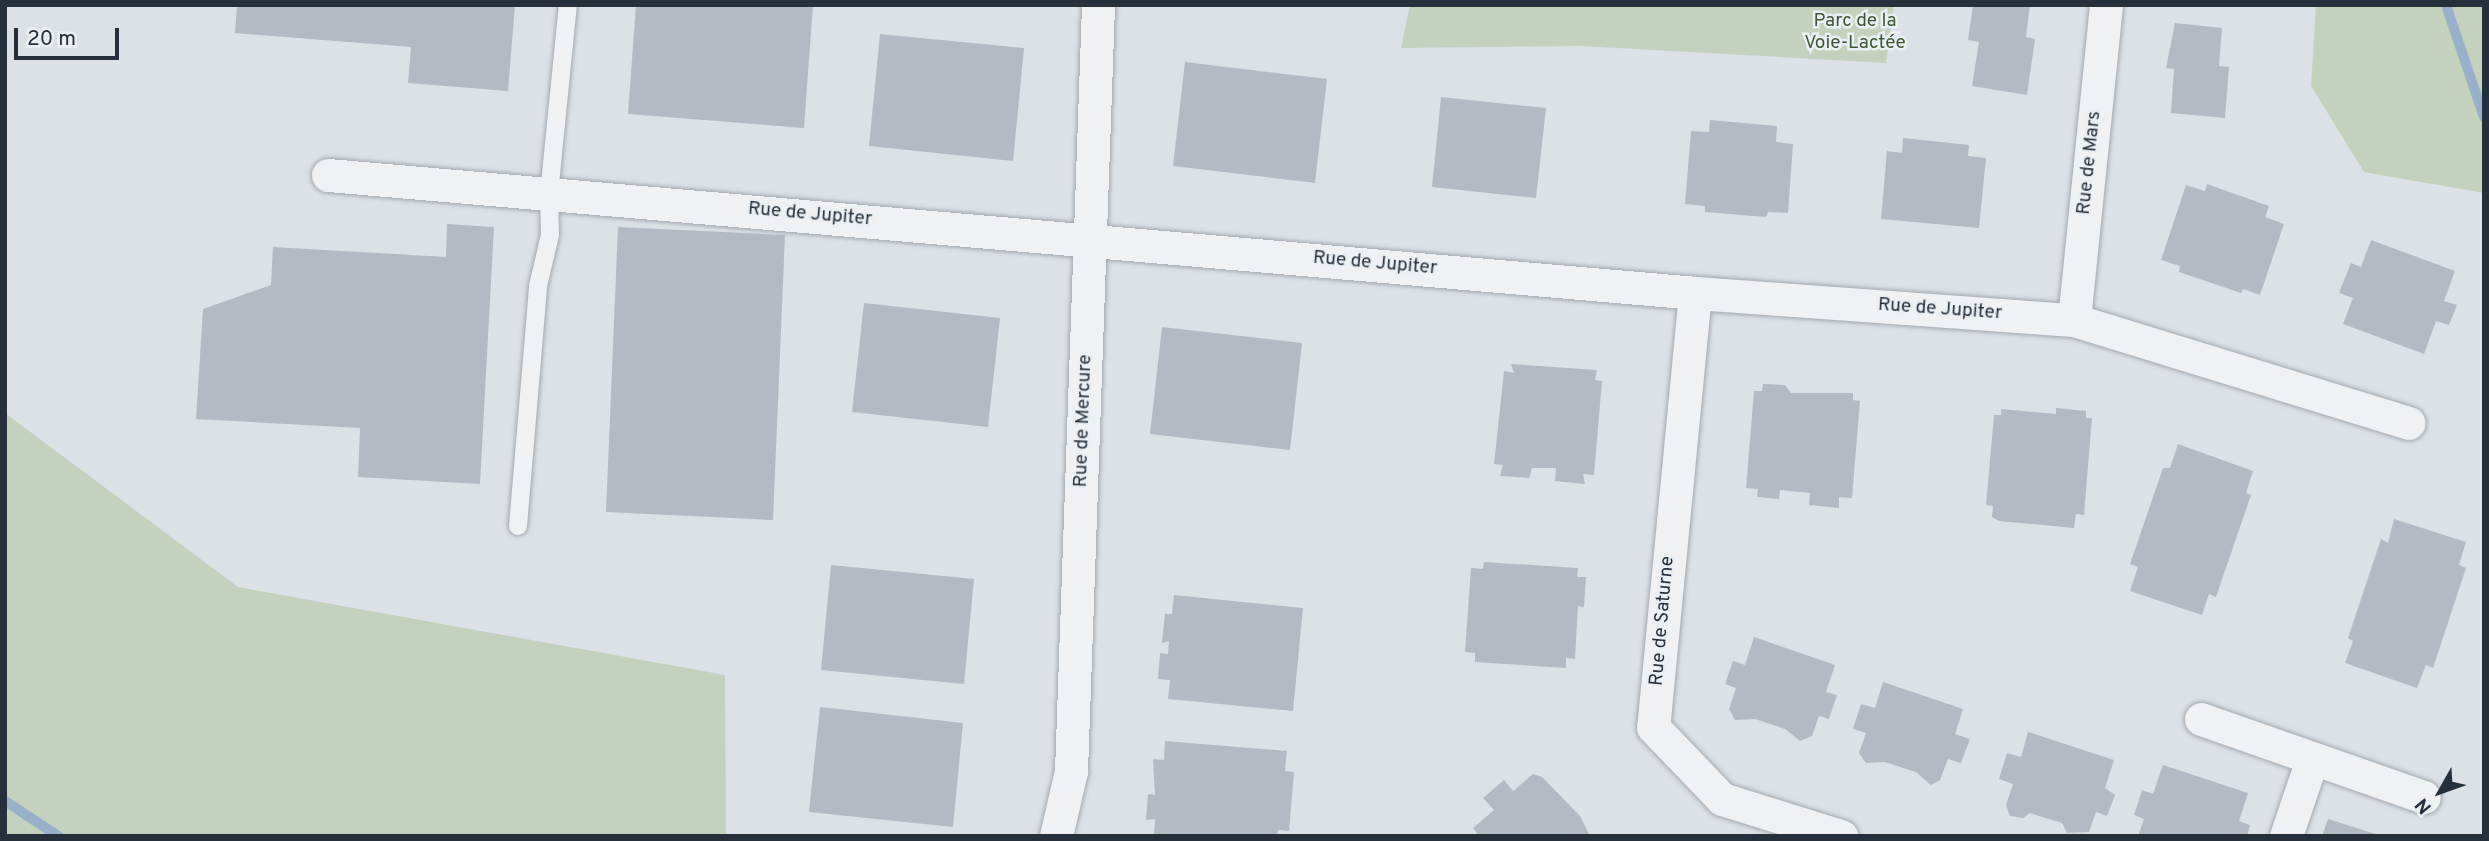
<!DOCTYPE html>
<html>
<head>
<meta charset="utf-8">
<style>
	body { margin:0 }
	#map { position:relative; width:2489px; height:841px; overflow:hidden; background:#dce1e7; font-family:Overpass,sans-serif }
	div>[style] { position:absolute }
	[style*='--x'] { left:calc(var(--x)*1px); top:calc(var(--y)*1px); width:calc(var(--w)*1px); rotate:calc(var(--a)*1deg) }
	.green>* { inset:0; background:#c3d1bd }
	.stream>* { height:10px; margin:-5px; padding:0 5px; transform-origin:5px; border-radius:5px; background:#96b1c8 }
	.building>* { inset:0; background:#b3bac3 }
	.roads { filter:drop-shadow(0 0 2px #a2a8b1) drop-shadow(0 0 2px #a2a8b1) }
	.lane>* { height:18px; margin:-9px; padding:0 9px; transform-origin:9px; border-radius:9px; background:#eff1f5 }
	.street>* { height:33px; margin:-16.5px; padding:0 16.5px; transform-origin:16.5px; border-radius:16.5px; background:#eff1f5 }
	span { translate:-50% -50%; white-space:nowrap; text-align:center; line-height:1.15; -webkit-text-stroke:5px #ebf0f4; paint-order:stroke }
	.park-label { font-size:19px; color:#3d5933 }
	.street-label { font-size:19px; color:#26303d }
	.frame { position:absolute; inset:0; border:7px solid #26303d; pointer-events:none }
	.north { position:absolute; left:2405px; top:757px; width:70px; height:70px; -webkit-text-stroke:5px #ebf0f4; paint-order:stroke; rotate:230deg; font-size:19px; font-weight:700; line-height:28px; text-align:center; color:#26303d }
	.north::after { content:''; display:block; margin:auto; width:24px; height:32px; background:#26303d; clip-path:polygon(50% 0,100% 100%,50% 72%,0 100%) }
	.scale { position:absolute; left:14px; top:28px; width:105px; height:32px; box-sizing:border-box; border:4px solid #26303d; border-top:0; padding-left:9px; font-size:21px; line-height:24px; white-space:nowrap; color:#26303d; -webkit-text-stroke:5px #ebf0f4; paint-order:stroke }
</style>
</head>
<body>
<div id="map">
	<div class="green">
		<i style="clip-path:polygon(1410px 5px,1894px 5px,1886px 63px,1581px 46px,1401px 48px)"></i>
		<i style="clip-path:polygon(2316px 5px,2484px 5px,2484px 193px,2364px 172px,2311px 86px)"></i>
		<i style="clip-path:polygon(5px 413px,238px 587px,725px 675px,726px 836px,5px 836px)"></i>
	</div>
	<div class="stream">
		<i style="--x:2446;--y:5;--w:118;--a:71.3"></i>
		<i style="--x:5;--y:801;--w:64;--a:33.4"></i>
	</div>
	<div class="building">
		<i style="clip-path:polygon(237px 5px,515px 5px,508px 91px,408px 83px,411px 47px,235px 33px)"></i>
		<i style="clip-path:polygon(636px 5px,813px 5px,804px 128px,628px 114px)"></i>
		<i style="clip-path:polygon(1973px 5px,2030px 5px,2026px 37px,2035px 39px,2027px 95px,1972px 86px,1979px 42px,1968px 40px)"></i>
		<i style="clip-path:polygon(2175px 23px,2222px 28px,2219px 66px,2229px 67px,2225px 118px,2171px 113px,2174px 69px,2166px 68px)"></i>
		<i style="clip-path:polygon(880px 34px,1024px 48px,1013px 161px,869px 146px)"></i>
		<i style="clip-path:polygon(1185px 62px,1327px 79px,1315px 183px,1173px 166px)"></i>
		<i style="clip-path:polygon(1441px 97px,1546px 108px,1536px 198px,1432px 187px)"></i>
		<i style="clip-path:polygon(1710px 120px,1777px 126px,1776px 142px,1793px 144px,1788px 213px,1768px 212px,1766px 217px,1705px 212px,1705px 206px,1685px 204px,1691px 131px,1709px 132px)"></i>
		<i style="clip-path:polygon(1903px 138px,1969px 145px,1968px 156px,1986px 158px,1979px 228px,1881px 219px,1887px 151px,1902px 153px)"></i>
		<i style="clip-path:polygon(2207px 184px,2269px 206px,2265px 217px,2284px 224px,2260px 295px,2243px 289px,2241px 293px,2179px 272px,2180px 266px,2161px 260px,2186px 185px,2205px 191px)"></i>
		<i style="clip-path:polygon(447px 224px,494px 227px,480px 484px,358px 477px,360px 428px,196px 419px,203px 309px,271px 285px,273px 247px,446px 257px)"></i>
		<i style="clip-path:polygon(618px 227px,785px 235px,773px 520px,606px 512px)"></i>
		<i style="clip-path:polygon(2371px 240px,2455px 271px,2444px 301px,2457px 305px,2449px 325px,2436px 321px,2424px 354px,2343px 324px,2353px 298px,2339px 293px,2351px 263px,2361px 267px)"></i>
		<i style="clip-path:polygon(864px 303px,1000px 318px,988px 427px,852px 412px)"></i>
		<i style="clip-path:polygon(1162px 327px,1302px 343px,1290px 450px,1150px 434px)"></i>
		<i style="clip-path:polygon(1511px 364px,1597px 370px,1595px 380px,1602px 381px,1594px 475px,1583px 474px,1585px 484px,1555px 481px,1556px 468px,1532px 468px,1529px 478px,1500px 476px,1503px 465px,1494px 464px,1504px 371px,1514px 373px)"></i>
		<i style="clip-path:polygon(1763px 384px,1785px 385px,1791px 393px,1853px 393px,1853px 400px,1860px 401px,1852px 498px,1839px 497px,1839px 508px,1809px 505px,1810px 493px,1780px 490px,1779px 499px,1757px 497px,1758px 489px,1746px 488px,1754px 391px,1762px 391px)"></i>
		<i style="clip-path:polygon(2056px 408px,2086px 411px,2086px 418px,2092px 418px,2084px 515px,2076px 514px,2074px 528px,1999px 521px,1992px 517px,1993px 506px,1986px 505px,1994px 415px,2001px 415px,2001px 409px,2056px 414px)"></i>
		<i style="clip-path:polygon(2178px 444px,2253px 471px,2246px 493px,2251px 495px,2216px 597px,2209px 594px,2202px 615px,2130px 591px,2138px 567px,2130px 564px,2163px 468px,2170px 468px)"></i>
		<i style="clip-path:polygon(2394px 519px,2466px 542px,2459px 565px,2466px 568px,2433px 668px,2426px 665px,2417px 688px,2345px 663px,2353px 641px,2348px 638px,2381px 539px,2388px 543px)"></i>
		<i style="clip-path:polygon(1484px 562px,1578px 568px,1577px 577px,1586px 577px,1584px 607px,1578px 606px,1575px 659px,1566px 658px,1566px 668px,1475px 662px,1475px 653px,1465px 652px,1471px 568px,1483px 569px)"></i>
		<i style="clip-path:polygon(831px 565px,974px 579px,964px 684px,821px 670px)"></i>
		<i style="clip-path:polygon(1174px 595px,1303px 608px,1293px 711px,1168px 699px,1170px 680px,1158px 679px,1160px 653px,1168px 654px,1169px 641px,1162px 643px,1165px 614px,1172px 614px)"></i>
		<i style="clip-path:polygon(1754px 637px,1835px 665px,1826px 692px,1837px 695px,1829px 719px,1819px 716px,1812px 736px,1800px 741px,1785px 729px,1755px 719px,1735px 720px,1729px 709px,1736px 688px,1725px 684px,1733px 661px,1745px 665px)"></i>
		<i style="clip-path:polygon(1883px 682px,1963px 709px,1955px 734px,1970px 739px,1961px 763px,1948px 759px,1940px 780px,1931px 785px,1916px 772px,1885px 762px,1866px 763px,1859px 753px,1866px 733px,1853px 729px,1861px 704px,1875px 708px)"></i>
		<i style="clip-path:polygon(820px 707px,963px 723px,953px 827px,809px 812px)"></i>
		<i style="clip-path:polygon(2028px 732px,2114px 760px,2105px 788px,2115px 795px,2107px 816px,2096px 812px,2089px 832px,2067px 833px,2062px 823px,2030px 813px,2023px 818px,2010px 816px,2006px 805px,2013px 784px,1999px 779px,2007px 753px,2021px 757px)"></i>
		<i style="clip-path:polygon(1165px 741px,1287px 751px,1285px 771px,1294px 772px,1289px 831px,1278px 830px,1277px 836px,1154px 836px,1155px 819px,1146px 820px,1148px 794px,1155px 795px,1153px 759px,1164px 760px)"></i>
		<i style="clip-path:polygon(2163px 765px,2248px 793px,2239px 821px,2250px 825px,2247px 836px,2138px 836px,2144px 819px,2134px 815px,2142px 790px,2153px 794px)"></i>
		<i style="clip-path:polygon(1533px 774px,1542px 777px,1580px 816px,1590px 836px,1479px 836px,1473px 828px,1494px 810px,1483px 798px,1504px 780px,1513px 791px)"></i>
		<i style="clip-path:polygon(2328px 819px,2379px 835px,2379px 836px,2322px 836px)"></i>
	</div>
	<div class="roads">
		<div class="lane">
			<i style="--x:518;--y:526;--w:241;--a:-85.2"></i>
			<i style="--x:538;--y:286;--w:52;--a:-76.8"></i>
			<i style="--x:550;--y:235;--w:41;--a:-91.4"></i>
			<i style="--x:549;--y:194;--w:190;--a:-84.3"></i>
		</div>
		<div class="street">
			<i style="--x:328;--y:175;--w:1372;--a:4.93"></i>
			<i style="--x:1695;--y:293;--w:380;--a:4.1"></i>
			<i style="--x:2074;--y:320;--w:350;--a:17.1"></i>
			<i style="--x:1695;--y:293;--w:436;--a:95.5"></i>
			<i style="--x:1653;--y:727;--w:100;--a:46.2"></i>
			<i style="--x:1722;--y:799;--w:125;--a:17.3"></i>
			<i style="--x:2074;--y:320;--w:317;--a:-84.2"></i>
			<i style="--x:2201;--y:719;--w:236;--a:19.3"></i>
			<i style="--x:1056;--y:836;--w:67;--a:-77"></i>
			<i style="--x:1071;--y:771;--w:766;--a:-87.98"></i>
			<i style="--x:2286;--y:836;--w:81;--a:-71.3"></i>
		</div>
	</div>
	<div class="park-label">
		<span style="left:1855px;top:33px">Parc de la<br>Voie-Lactée</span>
	</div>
	<div class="street-label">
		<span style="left:2090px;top:163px;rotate:-84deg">Rue de Mars</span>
		<span style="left:810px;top:215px;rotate:5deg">Rue de Jupiter</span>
		<span style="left:1375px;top:264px;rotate:5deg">Rue de Jupiter</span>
		<span style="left:1940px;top:310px;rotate:4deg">Rue de Jupiter</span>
		<span style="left:1084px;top:421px;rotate:-88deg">Rue de Mercure</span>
		<span style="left:1663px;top:621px;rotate:-85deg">Rue de Saturne</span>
	</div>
	<div class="frame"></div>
	<div class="north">N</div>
	<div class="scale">20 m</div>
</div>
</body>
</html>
